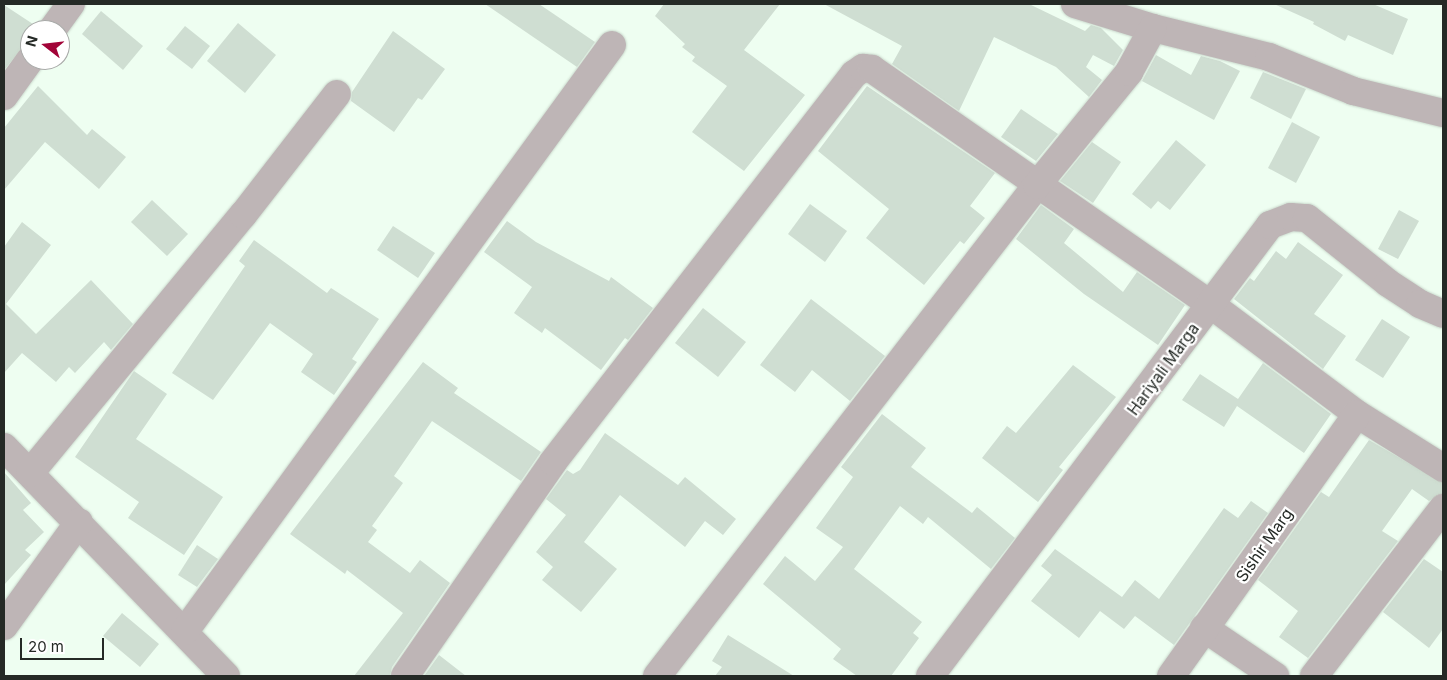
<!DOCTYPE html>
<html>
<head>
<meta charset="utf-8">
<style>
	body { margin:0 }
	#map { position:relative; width:1447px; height:680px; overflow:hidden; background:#eefef1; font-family:Inter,sans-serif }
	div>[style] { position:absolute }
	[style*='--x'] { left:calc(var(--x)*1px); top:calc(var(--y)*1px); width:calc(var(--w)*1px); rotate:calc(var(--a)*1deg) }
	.building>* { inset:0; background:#cfded2 }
	.roads { filter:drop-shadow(0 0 1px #cad8cc) drop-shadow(0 0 1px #cad8cc) }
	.street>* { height:28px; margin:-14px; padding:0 14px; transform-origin:14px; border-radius:14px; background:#beb5b6 }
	span { translate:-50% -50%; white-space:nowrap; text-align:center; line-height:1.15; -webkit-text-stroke:4.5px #fff; paint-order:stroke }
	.street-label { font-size:16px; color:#252a26 }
	.frame { position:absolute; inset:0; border:5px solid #252a26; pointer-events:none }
	.north { position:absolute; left:20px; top:20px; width:50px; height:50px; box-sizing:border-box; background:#fff; border:1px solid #a8aaa8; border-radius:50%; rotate:286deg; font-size:14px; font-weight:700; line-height:20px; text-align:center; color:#252a26 }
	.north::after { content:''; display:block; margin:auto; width:18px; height:22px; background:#a20438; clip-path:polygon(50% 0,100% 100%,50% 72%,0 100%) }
	.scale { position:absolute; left:20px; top:638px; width:84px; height:22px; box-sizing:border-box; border:2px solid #252a26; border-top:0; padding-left:6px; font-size:15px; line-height:18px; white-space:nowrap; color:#252a26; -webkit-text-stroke:4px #fff; paint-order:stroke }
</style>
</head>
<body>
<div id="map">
	<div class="building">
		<i style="clip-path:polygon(485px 4px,539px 4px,595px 42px,577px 67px)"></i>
		<i style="clip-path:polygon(664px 4px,780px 4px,744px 50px,805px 95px,744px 171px,692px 132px,727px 86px,692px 61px,695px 57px,682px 47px,685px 44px,655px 16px)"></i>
		<i style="clip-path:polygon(824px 4px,1029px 4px,1085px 31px,1091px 25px,1101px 28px,1123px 50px,1114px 66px,1093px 55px,1086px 67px,1102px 80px,1089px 97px,1056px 67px,994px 37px,959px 111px,892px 64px,902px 46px)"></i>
		<i style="clip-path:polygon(1274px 4px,1373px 4px,1408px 19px,1393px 55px,1348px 35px,1345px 41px,1313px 24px,1314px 22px)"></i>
		<i style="clip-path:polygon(4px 5px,36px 26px,30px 30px,24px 46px,4px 70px)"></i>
		<i style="clip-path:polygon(101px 11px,143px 46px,123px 70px,82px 34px)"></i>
		<i style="clip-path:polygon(238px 23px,276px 55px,245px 93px,207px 61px)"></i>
		<i style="clip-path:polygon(185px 26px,210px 46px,192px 69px,166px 49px)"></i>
		<i style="clip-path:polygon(393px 31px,445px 69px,422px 100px,418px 98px,394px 132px,351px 101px,352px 92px)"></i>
		<i style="clip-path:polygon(1156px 55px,1191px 75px,1201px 56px,1220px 61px,1240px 71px,1214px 120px,1142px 81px)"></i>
		<i style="clip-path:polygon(1263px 72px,1306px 89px,1291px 119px,1250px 98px)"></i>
		<i style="clip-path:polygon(38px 86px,87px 135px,92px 129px,126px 157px,99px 189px,45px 142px,4px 190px,4px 128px)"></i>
		<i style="clip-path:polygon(867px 86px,995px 173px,970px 206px,985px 218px,964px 244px,960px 241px,924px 285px,866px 238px,889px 209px,818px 151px)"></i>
		<i style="clip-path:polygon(1021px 109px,1058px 134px,1036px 161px,1001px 137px)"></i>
		<i style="clip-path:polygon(1292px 122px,1320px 137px,1296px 183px,1268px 168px)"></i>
		<i style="clip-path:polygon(1176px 140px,1206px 165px,1170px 210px,1158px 201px,1151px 209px,1132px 194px)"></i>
		<i style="clip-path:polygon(1092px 142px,1121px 162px,1093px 203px,1060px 181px)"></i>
		<i style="clip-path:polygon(152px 200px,188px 234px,167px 256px,131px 222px)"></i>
		<i style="clip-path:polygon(810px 204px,847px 231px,825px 262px,788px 234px)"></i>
		<i style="clip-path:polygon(1041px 205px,1074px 229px,1064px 243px,1123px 292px,1137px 272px,1185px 305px,1158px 345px,1084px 294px,1016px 239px)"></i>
		<i style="clip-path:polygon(1399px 210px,1419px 221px,1398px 259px,1378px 249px)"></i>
		<i style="clip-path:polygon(507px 221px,536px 242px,609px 281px,611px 277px,653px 308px,628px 340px,625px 338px,601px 370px,545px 328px,542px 333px,514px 313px,532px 287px,484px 252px)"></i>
		<i style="clip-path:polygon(22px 222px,51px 245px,6px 304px,36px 334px,91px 280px,133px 324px,111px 350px,104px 342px,75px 373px,69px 367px,56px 382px,22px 353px,4px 373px,4px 247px)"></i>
		<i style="clip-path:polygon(393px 226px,435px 253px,418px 278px,377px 250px)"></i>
		<i style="clip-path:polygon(254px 240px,327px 293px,331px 288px,379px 319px,352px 359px,357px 362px,334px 395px,301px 372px,313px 354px,270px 323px,213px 400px,172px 373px,245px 266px,239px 261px)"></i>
		<i style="clip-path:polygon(1298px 242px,1343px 275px,1314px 314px,1346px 336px,1323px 369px,1234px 299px,1250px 278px,1254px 281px,1276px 251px,1286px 259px)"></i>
		<i style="clip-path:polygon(811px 299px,885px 356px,850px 401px,812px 370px,795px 392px,760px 365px)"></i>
		<i style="clip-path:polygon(703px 308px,746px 342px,718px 377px,675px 343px)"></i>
		<i style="clip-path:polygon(1382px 319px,1410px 337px,1383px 378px,1355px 360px)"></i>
		<i style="clip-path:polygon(423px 362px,458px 388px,454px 393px,541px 452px,521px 481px,432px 421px,394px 476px,403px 483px,372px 526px,377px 530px,368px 542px,410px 573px,420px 560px,450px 583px,392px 667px,390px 676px,354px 676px,403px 613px,347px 570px,345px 574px,290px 534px)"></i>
		<i style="clip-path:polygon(1263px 363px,1331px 414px,1304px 453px,1237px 406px,1224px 427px,1182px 400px,1200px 374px,1238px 399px)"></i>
		<i style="clip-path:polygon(1073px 365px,1116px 397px,1059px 467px,1063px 470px,1038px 502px,982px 458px,1007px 426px,1016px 433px)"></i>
		<i style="clip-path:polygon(134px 371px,167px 394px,136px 439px,223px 497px,184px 555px,128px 518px,139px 502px,75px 457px)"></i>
		<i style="clip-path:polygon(882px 414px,926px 448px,911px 467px,972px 513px,977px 507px,1015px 538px,991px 569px,928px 517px,923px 524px,900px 506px,854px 569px,922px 622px,913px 633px,919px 638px,891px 676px,857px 676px,833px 659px,841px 649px,763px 584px,785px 556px,815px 581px,843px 547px,816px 528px,853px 477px,841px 467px)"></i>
		<i style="clip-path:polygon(605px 433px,678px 485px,685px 477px,736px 519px,723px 535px,705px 521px,685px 547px,620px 495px,584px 542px,617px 569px,581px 612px,542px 580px,553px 567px,536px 552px,566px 515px,546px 499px,567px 470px,573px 474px,580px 470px)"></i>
		<i style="clip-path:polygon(1369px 440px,1443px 483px,1443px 493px,1429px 501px,1412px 489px,1382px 531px,1398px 541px,1308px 658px,1279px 637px,1298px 611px,1258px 580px,1321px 492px,1329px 497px)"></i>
		<i style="clip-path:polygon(4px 472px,31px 503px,23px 510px,44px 532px,25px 550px,31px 555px,4px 585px)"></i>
		<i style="clip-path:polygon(1251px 501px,1268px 513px,1174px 645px,1135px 616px,1124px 629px,1100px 611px,1079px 638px,1031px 601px,1052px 575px,1041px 566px,1055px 549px,1122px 597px,1135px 580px,1159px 599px,1224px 508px,1238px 518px)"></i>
		<i style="clip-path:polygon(197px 545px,218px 559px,197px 587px,178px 575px)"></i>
		<i style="clip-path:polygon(1424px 559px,1443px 572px,1443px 629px,1429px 648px,1383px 612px)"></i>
		<i style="clip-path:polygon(122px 613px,159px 644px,140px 667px,103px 636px)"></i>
		<i style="clip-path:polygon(728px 635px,794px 676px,715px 676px,722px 667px,712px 661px)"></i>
		<i style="clip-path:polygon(439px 655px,466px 676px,424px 676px)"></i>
	</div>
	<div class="roads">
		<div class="street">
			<i style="--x:1075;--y:4;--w:82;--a:17.1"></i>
			<i style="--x:1153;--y:28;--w:120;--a:14"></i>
			<i style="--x:1269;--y:57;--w:91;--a:22"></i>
			<i style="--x:1353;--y:91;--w:93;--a:13.7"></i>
			<i style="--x:52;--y:30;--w:32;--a:-54"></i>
			<i style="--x:4;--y:96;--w:44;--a:-54.2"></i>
			<i style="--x:4;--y:447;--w:319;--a:45.9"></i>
			<i style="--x:30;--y:473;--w:335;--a:-50.5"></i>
			<i style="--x:243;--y:215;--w:153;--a:-52.2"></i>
			<i style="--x:4;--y:626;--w:128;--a:-54.2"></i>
			<i style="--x:1204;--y:628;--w:86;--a:34.1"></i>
			<i style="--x:185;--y:631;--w:725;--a:-53.92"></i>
			<i style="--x:405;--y:676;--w:260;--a:-55.3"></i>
			<i style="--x:553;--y:462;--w:491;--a:-52.2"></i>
			<i style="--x:854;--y:74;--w:11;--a:-34"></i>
			<i style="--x:863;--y:68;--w:9;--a:6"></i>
			<i style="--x:872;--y:69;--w:412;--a:34.8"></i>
			<i style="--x:1210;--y:304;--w:184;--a:36.8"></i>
			<i style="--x:1357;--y:414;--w:102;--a:32.1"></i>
			<i style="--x:657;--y:676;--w:621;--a:-52.26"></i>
			<i style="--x:1037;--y:185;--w:146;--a:-50.8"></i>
			<i style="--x:1129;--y:72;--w:50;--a:-61.4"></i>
			<i style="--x:930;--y:676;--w:565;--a:-52.99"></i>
			<i style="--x:1270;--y:225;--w:22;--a:-21"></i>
			<i style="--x:1291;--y:217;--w:16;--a:4"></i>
			<i style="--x:1307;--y:218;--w:104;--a:38.7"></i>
			<i style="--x:1388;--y:283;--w:38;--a:33"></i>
			<i style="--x:1420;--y:304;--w:25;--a:23"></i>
			<i style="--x:1171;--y:676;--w:321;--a:-54.6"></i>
			<i style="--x:1314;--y:676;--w:212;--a:-52.5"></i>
		</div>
	</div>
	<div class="street-label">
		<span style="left:1163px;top:369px;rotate:-54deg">Hariyali Marga</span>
		<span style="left:1264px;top:545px;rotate:-55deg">Sishir Marg</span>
	</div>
	<div class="frame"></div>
	<div class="north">N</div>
	<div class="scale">20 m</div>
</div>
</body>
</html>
